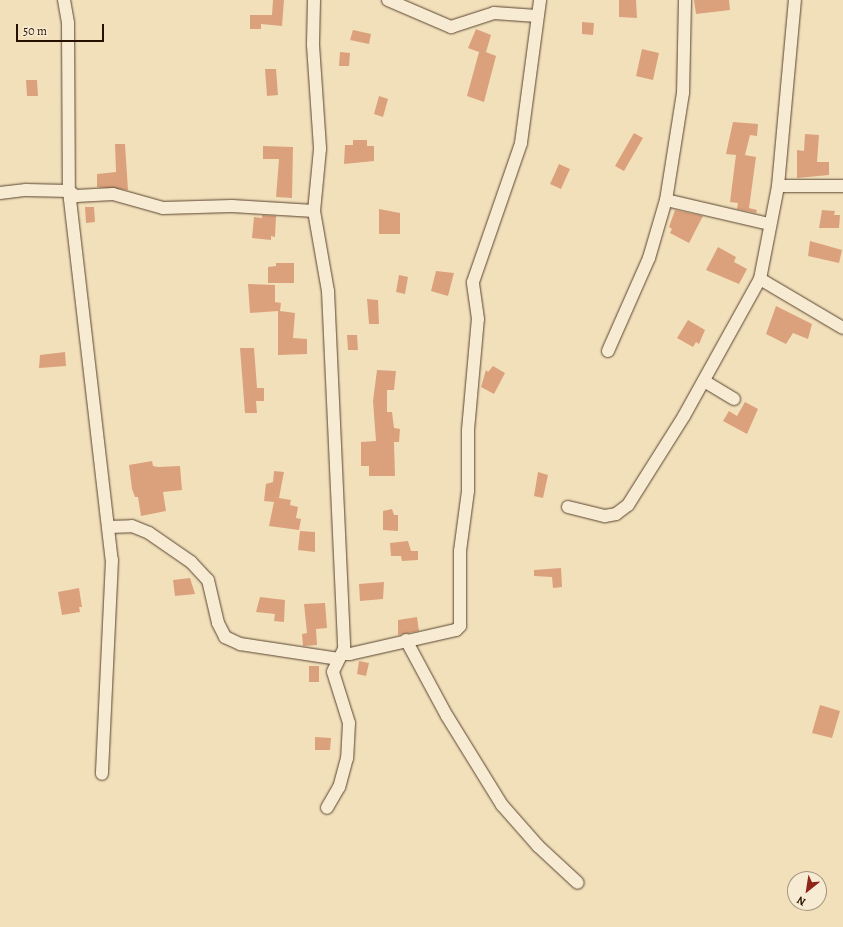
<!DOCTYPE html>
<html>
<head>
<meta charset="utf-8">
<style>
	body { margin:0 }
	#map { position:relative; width:843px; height:927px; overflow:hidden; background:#f2e0bb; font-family:Alegreya,serif }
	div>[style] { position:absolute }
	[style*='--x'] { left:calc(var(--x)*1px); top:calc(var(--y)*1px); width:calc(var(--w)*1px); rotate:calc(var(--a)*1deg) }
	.building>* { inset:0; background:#dba17c }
	.roads { filter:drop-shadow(0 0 1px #5a442f) drop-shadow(0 0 1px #5a442f) }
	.minor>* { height:12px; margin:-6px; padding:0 6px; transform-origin:6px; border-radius:6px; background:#f7ebd3 }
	span { translate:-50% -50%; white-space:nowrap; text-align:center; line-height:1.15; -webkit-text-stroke:3px #f7ebd3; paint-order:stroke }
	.north { position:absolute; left:787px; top:871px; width:40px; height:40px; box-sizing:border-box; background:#f7ebd3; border:1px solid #a4937f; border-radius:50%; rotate:210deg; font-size:11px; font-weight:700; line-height:16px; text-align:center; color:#271000 }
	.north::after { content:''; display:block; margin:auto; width:14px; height:18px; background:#8f2418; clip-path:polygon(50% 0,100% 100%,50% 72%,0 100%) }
	.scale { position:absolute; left:16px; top:24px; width:88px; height:18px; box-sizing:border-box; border:2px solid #271000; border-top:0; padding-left:5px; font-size:12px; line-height:14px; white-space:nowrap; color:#271000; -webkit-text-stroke:3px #f7ebd3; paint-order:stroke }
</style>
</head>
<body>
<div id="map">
	<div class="building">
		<i style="clip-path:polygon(273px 0,284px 0,282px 26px,261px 24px,261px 29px,250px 29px,250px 15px,272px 15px)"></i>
		<i style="clip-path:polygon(619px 0,636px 0,637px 18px,619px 17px)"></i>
		<i style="clip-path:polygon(694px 0,729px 0,730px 10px,696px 14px)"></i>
		<i style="clip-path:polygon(582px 22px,594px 23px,593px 35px,582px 34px)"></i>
		<i style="clip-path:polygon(476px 29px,491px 35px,486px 52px,496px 56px,484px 102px,467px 96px,479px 52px,468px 48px)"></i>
		<i style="clip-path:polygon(353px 30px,371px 34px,369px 44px,350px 40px)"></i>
		<i style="clip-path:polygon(642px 49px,659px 53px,653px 80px,636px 76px)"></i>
		<i style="clip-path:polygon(340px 52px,350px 53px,349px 66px,339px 66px)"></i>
		<i style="clip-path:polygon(265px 69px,276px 69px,278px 95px,267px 96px)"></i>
		<i style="clip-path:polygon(26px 80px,37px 80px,38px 96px,27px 96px)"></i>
		<i style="clip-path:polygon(379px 96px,388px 99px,383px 117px,374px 114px)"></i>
		<i style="clip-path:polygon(733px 122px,758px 124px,757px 136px,750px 135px,745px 155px,756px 157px,749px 208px,757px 210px,756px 213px,737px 209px,738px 203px,730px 202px,736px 155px,726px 154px)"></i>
		<i style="clip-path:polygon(634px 133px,643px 138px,624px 171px,615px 166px)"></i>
		<i style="clip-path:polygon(805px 134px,819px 135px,817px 162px,829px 162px,829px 175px,797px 178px,797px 150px,804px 151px)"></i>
		<i style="clip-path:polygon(353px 140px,367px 140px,367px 146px,374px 146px,374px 161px,344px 164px,345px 145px,353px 145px)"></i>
		<i style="clip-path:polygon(115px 144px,125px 144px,128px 190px,97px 187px,97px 174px,116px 172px)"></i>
		<i style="clip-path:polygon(263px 146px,293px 147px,292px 198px,276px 197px,279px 159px,263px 159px)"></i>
		<i style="clip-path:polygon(559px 164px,570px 169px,561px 189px,550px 184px)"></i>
		<i style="clip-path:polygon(85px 207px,94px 207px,95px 222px,86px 223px)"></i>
		<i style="clip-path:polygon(379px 209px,400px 213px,400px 234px,379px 234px)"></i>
		<i style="clip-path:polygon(675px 210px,703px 216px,689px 243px,670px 233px,672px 229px,669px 227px)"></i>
		<i style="clip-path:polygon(822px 210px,835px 211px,834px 215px,840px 215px,839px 228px,819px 228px)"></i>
		<i style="clip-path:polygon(262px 215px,276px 216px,275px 237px,271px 236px,271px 240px,252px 238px,254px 217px,262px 218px)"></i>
		<i style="clip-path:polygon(810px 241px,842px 250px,839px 263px,808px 256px)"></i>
		<i style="clip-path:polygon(718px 247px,736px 257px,734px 262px,747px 269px,739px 284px,706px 270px)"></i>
		<i style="clip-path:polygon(276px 263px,294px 263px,294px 283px,268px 283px,268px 267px,276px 266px)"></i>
		<i style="clip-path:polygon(436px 271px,454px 273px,448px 296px,431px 291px)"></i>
		<i style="clip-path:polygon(399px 275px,408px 277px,405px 294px,396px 292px)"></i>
		<i style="clip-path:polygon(248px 284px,275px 285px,275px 302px,281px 303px,280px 311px,295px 313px,293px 338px,307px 339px,307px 354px,278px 355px,278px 311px,250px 313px)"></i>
		<i style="clip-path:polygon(367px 299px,378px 300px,379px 324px,369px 324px)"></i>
		<i style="clip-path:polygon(776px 306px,812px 324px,808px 339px,793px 333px,786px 344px,766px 334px)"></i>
		<i style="clip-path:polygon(688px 320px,705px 330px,699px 344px,696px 342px,693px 347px,677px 338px)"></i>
		<i style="clip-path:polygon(347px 335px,357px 335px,358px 350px,348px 350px)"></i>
		<i style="clip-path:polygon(240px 348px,254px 348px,257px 388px,264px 388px,264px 401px,256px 401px,257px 413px,245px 413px)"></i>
		<i style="clip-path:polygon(65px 352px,66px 366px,39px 368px,40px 355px)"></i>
		<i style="clip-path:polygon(493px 366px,505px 373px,494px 394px,481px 387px,486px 370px,488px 372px)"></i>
		<i style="clip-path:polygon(377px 370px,396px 371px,394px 390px,387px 390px,387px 412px,392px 412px,394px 428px,400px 429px,399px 442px,394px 442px,395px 476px,369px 476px,369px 466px,361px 466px,361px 442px,376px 441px,373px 401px)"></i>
		<i style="clip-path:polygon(745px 402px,758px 409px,747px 434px,723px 421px,729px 411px,737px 416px)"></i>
		<i style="clip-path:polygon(152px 461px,153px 466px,158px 467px,180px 466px,182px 490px,163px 492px,166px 511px,141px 516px,138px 497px,135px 497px,132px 489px,129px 465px)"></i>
		<i style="clip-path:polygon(274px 471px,284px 472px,279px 498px,291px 500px,290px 505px,298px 507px,296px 518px,301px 519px,299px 530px,269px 526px,274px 502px,264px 501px,266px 484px,273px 482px)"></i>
		<i style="clip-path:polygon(538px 472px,548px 475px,543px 498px,534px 496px)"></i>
		<i style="clip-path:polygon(392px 509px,394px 515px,398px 515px,398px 531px,383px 530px,383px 511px)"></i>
		<i style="clip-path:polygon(300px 531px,315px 532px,315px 552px,298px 550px)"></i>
		<i style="clip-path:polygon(408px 541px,411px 551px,418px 551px,418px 560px,402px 561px,401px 556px,391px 556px,390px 543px)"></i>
		<i style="clip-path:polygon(561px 568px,562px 587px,553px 588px,552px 577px,534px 576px,534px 570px)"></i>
		<i style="clip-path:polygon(190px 578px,195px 594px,175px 596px,173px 580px)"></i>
		<i style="clip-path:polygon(384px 582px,383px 599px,360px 601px,359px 584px)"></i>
		<i style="clip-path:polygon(79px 588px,82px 607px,79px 607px,80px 612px,62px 615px,58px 592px)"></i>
		<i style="clip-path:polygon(260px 597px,285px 600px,284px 622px,274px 621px,275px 614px,256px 612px)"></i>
		<i style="clip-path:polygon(325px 603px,327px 628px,316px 629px,317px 645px,303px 646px,302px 634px,307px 633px,304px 604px)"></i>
		<i style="clip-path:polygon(417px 617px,419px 631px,398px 635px,398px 620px)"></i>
		<i style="clip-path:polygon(359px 661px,369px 663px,366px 676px,357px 674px)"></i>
		<i style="clip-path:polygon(309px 666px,319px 666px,319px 682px,309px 682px)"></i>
		<i style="clip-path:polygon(820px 705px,840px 711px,832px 738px,812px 733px)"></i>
		<i style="clip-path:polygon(315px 737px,331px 738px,330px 750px,315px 750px)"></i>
	</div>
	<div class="roads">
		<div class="minor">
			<i style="--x:64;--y:0;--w:23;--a:80"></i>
			<i style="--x:68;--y:23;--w:168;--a:89.7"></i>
			<i style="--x:69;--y:191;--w:371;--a:83.4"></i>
			<i style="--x:112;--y:560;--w:214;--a:92.7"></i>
			<i style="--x:314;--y:0;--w:45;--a:91.3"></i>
			<i style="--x:313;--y:45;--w:104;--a:86.1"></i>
			<i style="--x:320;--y:149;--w:62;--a:95.5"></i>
			<i style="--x:314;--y:211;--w:81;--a:80.1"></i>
			<i style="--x:328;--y:291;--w:358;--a:87.4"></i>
			<i style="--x:344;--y:649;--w:25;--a:116"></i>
			<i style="--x:333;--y:672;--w:53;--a:72.6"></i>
			<i style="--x:349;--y:723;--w:35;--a:93"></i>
			<i style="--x:347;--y:758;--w:30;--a:105"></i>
			<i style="--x:339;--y:787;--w:24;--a:120"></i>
			<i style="--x:388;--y:0;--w:69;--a:23.2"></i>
			<i style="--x:451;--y:27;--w:45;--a:-18"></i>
			<i style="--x:494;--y:13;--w:43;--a:4"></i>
			<i style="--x:685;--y:0;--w:93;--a:91.2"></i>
			<i style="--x:683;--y:93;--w:108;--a:99"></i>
			<i style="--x:666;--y:200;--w:106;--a:13.1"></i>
			<i style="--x:778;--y:186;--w:65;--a:0"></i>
			<i style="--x:0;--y:193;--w:26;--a:-7"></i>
			<i style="--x:26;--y:190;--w:43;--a:1.3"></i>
			<i style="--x:69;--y:191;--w:9;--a:36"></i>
			<i style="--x:76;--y:196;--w:37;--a:-3"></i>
			<i style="--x:113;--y:194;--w:52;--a:15.6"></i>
			<i style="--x:163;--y:208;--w:69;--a:-1.7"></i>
			<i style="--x:232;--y:206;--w:82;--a:3.5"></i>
			<i style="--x:760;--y:279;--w:96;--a:30.6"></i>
			<i style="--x:608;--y:351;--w:102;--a:-66.2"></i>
			<i style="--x:649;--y:258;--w:60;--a:-73.7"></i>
			<i style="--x:704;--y:381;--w:35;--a:31"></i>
			<i style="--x:568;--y:507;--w:38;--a:14"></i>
			<i style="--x:605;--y:516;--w:11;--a:-10"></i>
			<i style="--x:616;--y:514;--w:15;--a:-37"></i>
			<i style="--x:628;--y:505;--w:105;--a:-57.8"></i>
			<i style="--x:684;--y:416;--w:157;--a:-61"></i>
			<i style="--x:760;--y:279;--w:95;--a:-79"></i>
			<i style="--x:778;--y:186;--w:187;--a:-84.8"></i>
			<i style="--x:108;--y:527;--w:24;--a:-2"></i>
			<i style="--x:132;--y:526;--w:18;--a:22"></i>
			<i style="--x:149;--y:533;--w:51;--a:34.6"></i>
			<i style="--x:191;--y:562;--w:25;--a:47"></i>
			<i style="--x:208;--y:580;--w:44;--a:76.9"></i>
			<i style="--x:218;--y:623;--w:16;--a:63"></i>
			<i style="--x:225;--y:637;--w:17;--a:25"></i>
			<i style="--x:240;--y:644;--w:100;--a:8.6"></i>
			<i style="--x:406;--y:640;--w:86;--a:61.7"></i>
			<i style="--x:447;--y:716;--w:105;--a:58.3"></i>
			<i style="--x:502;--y:805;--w:55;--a:48.7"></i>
			<i style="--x:538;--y:846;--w:54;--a:42.8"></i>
			<i style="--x:344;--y:649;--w:5;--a:68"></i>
			<i style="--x:346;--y:654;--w:4;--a:0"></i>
			<i style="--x:350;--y:654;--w:109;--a:-12.8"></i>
			<i style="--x:456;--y:630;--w:6;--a:-45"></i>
			<i style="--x:460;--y:626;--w:75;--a:-90"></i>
			<i style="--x:460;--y:551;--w:61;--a:-82.4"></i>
			<i style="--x:468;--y:491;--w:61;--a:-90"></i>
			<i style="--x:468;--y:430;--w:111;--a:-84.9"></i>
			<i style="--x:478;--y:319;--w:37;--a:-98"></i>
			<i style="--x:473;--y:282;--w:147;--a:-70.9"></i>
			<i style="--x:521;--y:143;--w:144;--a:-82.4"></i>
		</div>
	</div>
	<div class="north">N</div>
	<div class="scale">50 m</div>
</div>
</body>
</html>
